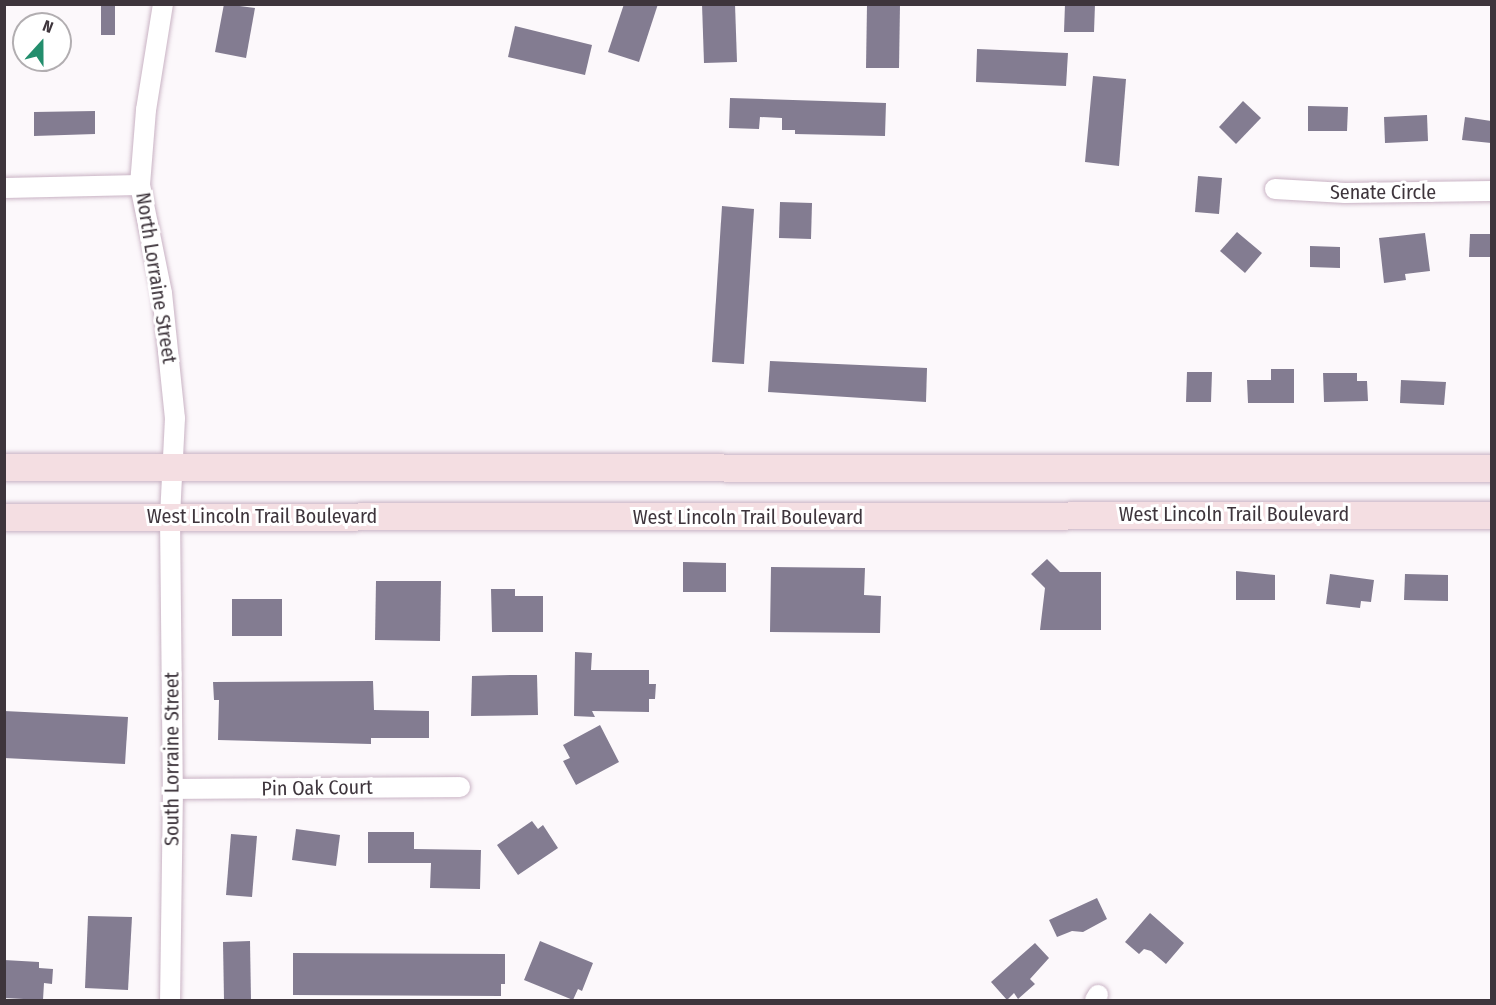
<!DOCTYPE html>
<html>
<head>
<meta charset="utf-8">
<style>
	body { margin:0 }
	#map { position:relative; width:1496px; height:1005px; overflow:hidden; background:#fcf8fb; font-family:"Fira Sans Condensed",sans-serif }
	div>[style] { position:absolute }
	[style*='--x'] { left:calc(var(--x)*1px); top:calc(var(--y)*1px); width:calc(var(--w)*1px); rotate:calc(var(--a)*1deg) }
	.building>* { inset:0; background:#837c91 }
	.roads { filter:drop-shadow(0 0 2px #c9b3c4) drop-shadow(0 0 2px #c9b3c4) }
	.street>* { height:20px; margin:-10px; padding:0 10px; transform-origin:10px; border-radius:10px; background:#fff }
	.secondary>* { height:27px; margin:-13.5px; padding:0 13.5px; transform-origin:13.5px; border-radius:13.5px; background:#f4dee2 }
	span { translate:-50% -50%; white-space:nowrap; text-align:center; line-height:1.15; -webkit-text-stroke:6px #fff; paint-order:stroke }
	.street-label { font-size:20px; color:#3e353c }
	.frame { position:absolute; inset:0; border:6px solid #3e353c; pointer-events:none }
	.north { position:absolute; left:12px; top:12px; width:60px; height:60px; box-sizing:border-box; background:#fff; border:2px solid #b2aeb1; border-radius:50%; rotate:21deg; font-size:16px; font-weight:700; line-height:24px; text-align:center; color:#3e353c }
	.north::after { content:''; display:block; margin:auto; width:21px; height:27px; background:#238e6d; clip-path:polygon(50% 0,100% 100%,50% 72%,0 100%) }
</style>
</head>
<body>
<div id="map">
	<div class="building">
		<i style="clip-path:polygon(101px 4px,115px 4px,115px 35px,101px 35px)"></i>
		<i style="clip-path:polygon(224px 4px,255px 8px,246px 58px,215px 52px)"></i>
		<i style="clip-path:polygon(624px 4px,658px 4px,639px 62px,608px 52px)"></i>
		<i style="clip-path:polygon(702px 4px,735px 4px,737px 62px,704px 63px)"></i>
		<i style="clip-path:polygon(867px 4px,900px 4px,899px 68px,866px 68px)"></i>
		<i style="clip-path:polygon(1065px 4px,1095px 4px,1094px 32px,1064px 32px)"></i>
		<i style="clip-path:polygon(515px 26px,592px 45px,585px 75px,508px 57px)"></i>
		<i style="clip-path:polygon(977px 49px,1068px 53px,1066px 86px,976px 82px)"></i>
		<i style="clip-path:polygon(1093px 76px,1126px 79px,1119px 166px,1085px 162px)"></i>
		<i style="clip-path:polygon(730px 98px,886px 103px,885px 136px,795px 134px,795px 130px,782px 130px,782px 118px,760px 117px,759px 129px,729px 128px)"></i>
		<i style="clip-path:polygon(1243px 101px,1261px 118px,1236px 144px,1219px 127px)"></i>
		<i style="clip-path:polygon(1308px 106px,1348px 107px,1347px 131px,1308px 131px)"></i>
		<i style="clip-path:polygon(95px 111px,95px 134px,34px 136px,34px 112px)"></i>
		<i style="clip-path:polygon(1427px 115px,1428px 141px,1385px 143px,1384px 117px)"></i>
		<i style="clip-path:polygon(1465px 117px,1491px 121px,1491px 143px,1462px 140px)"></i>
		<i style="clip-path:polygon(1198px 176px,1222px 178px,1219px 214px,1195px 212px)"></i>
		<i style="clip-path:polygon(780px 202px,812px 203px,811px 239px,779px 238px)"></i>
		<i style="clip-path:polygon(722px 206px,754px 209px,744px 364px,712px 362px)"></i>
		<i style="clip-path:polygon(1237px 232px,1262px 253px,1245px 273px,1220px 251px)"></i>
		<i style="clip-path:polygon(1425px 233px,1430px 271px,1405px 274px,1406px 280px,1384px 283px,1379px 238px)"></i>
		<i style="clip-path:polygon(1470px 234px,1491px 234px,1491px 257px,1469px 257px)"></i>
		<i style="clip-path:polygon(1310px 246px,1340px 247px,1340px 268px,1310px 267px)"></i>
		<i style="clip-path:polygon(770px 361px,927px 368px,926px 402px,768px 392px)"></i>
		<i style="clip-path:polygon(1271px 369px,1294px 369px,1294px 403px,1248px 403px,1247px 380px,1271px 380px)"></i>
		<i style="clip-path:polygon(1187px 372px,1212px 372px,1211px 402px,1186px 402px)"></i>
		<i style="clip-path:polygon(1323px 373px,1357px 373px,1357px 381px,1367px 381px,1368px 401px,1324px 402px)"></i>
		<i style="clip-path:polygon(1401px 380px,1446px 382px,1444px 405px,1400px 403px)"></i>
		<i style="clip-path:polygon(1047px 559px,1060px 572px,1101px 572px,1101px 630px,1040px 630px,1045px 588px,1031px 574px)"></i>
		<i style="clip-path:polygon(683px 562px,726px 563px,726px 592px,683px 592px)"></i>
		<i style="clip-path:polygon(771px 567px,865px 568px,864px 595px,881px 596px,880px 633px,770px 632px)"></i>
		<i style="clip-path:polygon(1236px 571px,1275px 575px,1275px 600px,1236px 600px)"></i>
		<i style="clip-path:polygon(1330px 574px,1374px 580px,1371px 602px,1361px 601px,1360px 608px,1326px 604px)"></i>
		<i style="clip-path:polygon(1405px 574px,1448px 575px,1448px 601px,1404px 600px)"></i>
		<i style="clip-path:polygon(376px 581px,441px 581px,440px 641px,375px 640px)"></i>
		<i style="clip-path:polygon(491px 589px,515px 589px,515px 596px,543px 596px,543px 632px,492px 632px)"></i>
		<i style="clip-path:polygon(232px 599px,282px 599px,282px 636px,232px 636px)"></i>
		<i style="clip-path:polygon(575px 652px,592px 653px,591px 670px,649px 670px,649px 684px,656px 684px,655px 699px,649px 699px,649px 712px,592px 711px,595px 717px,574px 716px)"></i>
		<i style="clip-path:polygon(512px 675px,537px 675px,538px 715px,471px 716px,472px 676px)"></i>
		<i style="clip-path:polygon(373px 681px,374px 710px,429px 711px,429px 738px,371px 738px,371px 744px,218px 740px,219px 700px,214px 700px,213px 682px)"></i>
		<i style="clip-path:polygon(4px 711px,128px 717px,125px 764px,4px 758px)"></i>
		<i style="clip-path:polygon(600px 725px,619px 762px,576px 785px,563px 761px,570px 758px,563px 745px)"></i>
		<i style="clip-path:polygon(532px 821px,538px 829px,543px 825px,558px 848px,518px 875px,497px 845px)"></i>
		<i style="clip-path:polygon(296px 829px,340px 835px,336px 866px,292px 860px)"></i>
		<i style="clip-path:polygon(368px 832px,414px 832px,414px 849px,481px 850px,480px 889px,430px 888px,431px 863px,368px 863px)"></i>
		<i style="clip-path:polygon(231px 834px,257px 836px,252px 897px,226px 895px)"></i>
		<i style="clip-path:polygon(1097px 898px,1107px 919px,1083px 932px,1072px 931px,1057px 937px,1049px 920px)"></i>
		<i style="clip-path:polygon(1150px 913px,1184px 943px,1166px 964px,1151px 951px,1144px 949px,1139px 954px,1125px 942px)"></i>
		<i style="clip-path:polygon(88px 916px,132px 917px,128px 990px,85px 988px)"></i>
		<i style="clip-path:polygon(250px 941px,251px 1000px,224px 1000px,223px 942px)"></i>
		<i style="clip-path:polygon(540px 941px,593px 963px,582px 991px,578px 989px,573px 1000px,524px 980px)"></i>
		<i style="clip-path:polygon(1035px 943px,1049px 958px,1030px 979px,1035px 984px,1018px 999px,1014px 993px,1007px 1000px,991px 982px)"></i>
		<i style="clip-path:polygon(293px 953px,505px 954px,505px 984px,501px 984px,501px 996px,293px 995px)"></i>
		<i style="clip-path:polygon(4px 960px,39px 962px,39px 968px,53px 969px,52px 984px,44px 983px,43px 1000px,4px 998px)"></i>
	</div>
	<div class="roads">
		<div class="street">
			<i style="--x:163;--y:4;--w:107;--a:99.1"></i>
			<i style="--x:146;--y:110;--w:75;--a:94.6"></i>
			<i style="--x:140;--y:185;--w:110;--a:78.5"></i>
			<i style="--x:162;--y:293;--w:126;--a:84.1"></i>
			<i style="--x:175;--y:418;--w:100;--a:92.9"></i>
			<i style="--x:170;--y:518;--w:271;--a:89.4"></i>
			<i style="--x:173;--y:789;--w:211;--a:90.8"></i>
			<i style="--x:4;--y:188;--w:136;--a:-1.3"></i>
			<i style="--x:1275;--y:189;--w:70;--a:3.3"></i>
			<i style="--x:1345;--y:193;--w:147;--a:-0.8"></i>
			<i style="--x:173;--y:789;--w:287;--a:-0.4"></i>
			<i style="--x:1095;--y:1000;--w:6;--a:-59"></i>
		</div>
		<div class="secondary">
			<i style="--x:4;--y:467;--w:1488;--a:0.04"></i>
			<i style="--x:4;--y:517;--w:1488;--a:-0.08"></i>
		</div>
	</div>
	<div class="street-label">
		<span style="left:1383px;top:192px">Senate Circle</span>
		<span style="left:156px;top:278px;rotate:81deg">North Lorraine Street</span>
		<span style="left:1234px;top:514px">West Lincoln Trail Boulevard</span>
		<span style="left:262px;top:516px">West Lincoln Trail Boulevard</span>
		<span style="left:748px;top:517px">West Lincoln Trail Boulevard</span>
		<span style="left:172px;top:759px;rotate:-90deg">South Lorraine Street</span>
		<span style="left:317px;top:788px;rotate:-1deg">Pin Oak Court</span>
	</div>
	<div class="frame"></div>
	<div class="north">N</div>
</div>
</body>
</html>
